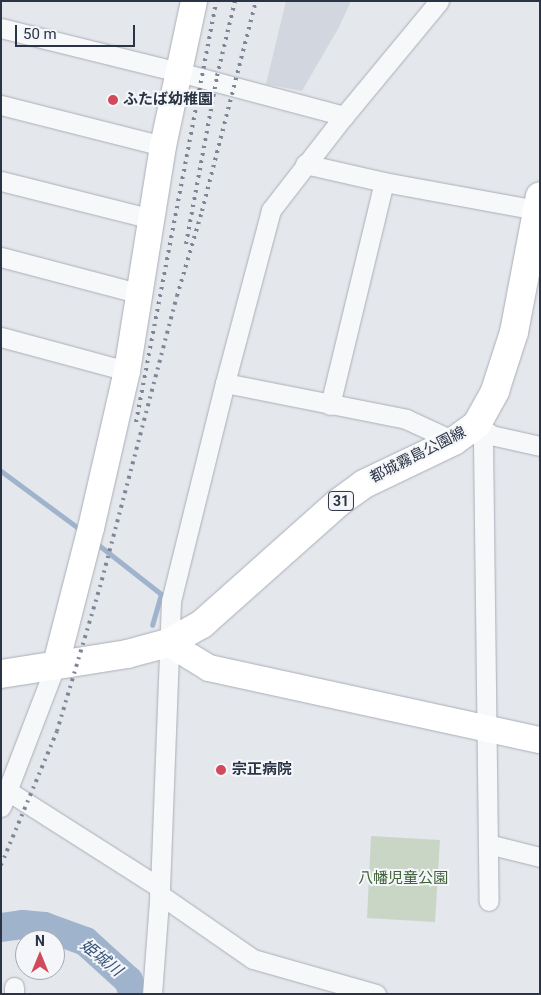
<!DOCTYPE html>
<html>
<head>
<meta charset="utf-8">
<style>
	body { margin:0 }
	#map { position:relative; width:541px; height:995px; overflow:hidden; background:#e4e7ec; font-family:Roboto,"Noto Sans JP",sans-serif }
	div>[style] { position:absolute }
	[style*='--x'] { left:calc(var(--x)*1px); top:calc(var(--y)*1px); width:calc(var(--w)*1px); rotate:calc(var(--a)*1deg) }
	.built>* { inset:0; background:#d2d6de }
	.green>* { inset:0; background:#c9d6c5 }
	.stream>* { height:5px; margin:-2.5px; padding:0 2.5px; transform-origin:2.5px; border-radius:2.5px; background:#9fb4cc }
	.river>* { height:29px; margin:-14.5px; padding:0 14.5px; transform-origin:14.5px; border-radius:14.5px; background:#9fb4cc }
	.roads { filter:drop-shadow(0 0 1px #a9aeb7) drop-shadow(0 0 1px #a9aeb7) }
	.street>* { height:19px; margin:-9.5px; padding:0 9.5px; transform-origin:9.5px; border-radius:9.5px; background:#f7f8fa }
	.secondary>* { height:26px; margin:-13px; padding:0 13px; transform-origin:13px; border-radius:13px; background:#fff }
	.primary>* { height:28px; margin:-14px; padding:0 14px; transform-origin:14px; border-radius:14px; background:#fff }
	.rail>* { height:4px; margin-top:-2px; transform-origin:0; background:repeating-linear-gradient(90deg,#7d8696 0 2.5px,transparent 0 7.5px) }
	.dots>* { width:14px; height:14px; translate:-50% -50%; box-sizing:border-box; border:2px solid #f4f6f9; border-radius:50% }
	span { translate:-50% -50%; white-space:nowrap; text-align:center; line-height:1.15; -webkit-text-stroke:4px #f4f6f9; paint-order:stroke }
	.shield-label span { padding:1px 4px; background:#f4f6f9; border:1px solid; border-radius:4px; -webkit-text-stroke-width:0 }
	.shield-label { font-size:14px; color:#2b3445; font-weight:700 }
	.poi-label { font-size:15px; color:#2b3445; font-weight:700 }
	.left { translate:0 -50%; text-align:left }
	.street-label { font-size:15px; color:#2b3445 }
	.park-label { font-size:15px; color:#3f6138 }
	.water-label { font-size:16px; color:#34527a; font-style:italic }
	.frame { position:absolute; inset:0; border:2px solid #2b3445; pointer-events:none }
	.north { position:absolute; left:15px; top:930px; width:50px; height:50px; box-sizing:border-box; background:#f4f6f9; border:1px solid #a4a8b1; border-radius:50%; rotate:0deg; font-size:14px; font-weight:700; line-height:20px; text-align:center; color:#2b3445 }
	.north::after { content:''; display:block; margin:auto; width:18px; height:22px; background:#d1495b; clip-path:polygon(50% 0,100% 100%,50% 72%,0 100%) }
	.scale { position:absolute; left:15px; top:25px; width:120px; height:22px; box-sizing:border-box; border:2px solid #2b3445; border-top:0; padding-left:6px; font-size:15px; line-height:18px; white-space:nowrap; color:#2b3445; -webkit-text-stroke:4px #f4f6f9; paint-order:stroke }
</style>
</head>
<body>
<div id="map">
	<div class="built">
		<i style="clip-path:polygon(286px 1px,351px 1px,339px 27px,302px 91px,266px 84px)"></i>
	</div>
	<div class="green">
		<i style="clip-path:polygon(371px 836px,440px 840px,435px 922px,367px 918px)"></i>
	</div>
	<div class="stream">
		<i style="--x:1;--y:471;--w:101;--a:36.5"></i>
		<i style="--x:96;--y:543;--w:83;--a:38.1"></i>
		<i style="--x:161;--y:594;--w:32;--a:106"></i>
	</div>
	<div class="river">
		<i style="--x:1;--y:927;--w:21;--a:-8"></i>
		<i style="--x:22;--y:924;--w:22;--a:5"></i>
		<i style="--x:44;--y:926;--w:44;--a:20.1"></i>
		<i style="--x:85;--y:941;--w:58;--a:42.2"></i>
		<i style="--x:128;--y:980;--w:15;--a:70"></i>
	</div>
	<div class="roads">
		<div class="street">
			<i style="--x:1;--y:28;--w:183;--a:13.9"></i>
			<i style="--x:179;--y:72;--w:171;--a:14.9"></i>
			<i style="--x:1;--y:105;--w:167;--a:14.2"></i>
			<i style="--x:305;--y:164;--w:81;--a:12.8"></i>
			<i style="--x:384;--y:182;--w:156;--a:10.4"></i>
			<i style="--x:1;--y:181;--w:156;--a:14.1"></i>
			<i style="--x:1;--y:257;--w:145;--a:14.8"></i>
			<i style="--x:1;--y:337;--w:131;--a:15.1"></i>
			<i style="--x:225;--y:383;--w:185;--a:11.2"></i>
			<i style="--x:406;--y:419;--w:53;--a:24.6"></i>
			<i style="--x:330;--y:405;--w:229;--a:-76.4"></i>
			<i style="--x:477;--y:424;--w:18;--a:71"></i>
			<i style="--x:483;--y:441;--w:460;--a:89.3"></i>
			<i style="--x:477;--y:424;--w:18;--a:38"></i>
			<i style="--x:491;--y:435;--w:50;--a:12.7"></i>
			<i style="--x:8;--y:791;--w:180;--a:32.5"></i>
			<i style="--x:1;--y:807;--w:153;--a:-69"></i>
			<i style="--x:488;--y:844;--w:54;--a:14"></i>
			<i style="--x:159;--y:894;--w:114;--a:34.7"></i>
			<i style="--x:253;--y:959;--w:128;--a:15.9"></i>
			<i style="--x:14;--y:994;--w:7;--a:-90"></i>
			<i style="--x:152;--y:994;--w:106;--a:-85.7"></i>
			<i style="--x:160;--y:888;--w:287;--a:-87.8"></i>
			<i style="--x:171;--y:601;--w:225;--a:-76.1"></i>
			<i style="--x:225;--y:383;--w:179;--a:-75.1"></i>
			<i style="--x:271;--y:210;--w:119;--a:-52.2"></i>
			<i style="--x:344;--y:116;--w:149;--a:-50.4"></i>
		</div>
		<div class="secondary">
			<i style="--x:168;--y:643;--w:48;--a:31.4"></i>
			<i style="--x:209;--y:668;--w:339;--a:12.3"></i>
			<i style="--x:56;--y:664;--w:140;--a:-75.6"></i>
			<i style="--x:91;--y:528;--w:161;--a:-77.1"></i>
			<i style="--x:127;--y:371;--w:228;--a:-80.9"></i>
			<i style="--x:163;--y:146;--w:148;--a:-77.9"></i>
		</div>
		<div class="primary">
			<i style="--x:1;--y:674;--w:128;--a:-9"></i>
			<i style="--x:127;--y:654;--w:42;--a:-15"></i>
			<i style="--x:168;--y:643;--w:39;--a:-29"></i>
			<i style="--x:202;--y:624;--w:182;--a:-41.7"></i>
			<i style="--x:338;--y:503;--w:32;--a:-36"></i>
			<i style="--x:364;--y:484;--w:100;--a:-25.5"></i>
			<i style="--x:454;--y:441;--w:29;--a:-36"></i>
			<i style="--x:477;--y:424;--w:38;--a:-61"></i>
			<i style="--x:495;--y:391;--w:62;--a:-72.1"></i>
			<i style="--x:514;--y:332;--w:138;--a:-79.2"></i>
		</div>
	</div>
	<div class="rail">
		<i style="--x:186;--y:244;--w:171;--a:-79.5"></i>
		<i style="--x:217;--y:76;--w:77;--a:-76.5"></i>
		<i style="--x:136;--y:422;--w:429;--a:-79.2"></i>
		<i style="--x:1;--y:865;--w:145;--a:-67.3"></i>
		<i style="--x:57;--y:731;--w:150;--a:-73.4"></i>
		<i style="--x:100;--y:587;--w:301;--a:-75.2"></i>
		<i style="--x:177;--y:296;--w:89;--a:-73.6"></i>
		<i style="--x:202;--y:211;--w:217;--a:-75.6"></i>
	</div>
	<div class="dots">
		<i style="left:113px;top:100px;background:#d1495b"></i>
		<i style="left:221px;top:770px;background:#d1495b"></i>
	</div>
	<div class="shield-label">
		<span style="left:341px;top:501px">31</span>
	</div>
	<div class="poi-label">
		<span class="left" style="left:123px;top:100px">ふたば幼稚園</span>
		<span class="left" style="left:232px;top:770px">宗正病院</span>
	</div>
	<div class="street-label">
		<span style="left:418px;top:455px;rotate:-27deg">都城霧島公園線</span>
	</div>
	<div class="park-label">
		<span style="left:403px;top:879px">八幡児童公園</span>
	</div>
	<div class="water-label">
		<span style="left:101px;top:958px;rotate:39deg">姫城川</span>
	</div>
	<div class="frame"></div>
	<div class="north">N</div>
	<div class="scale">50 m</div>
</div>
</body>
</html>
